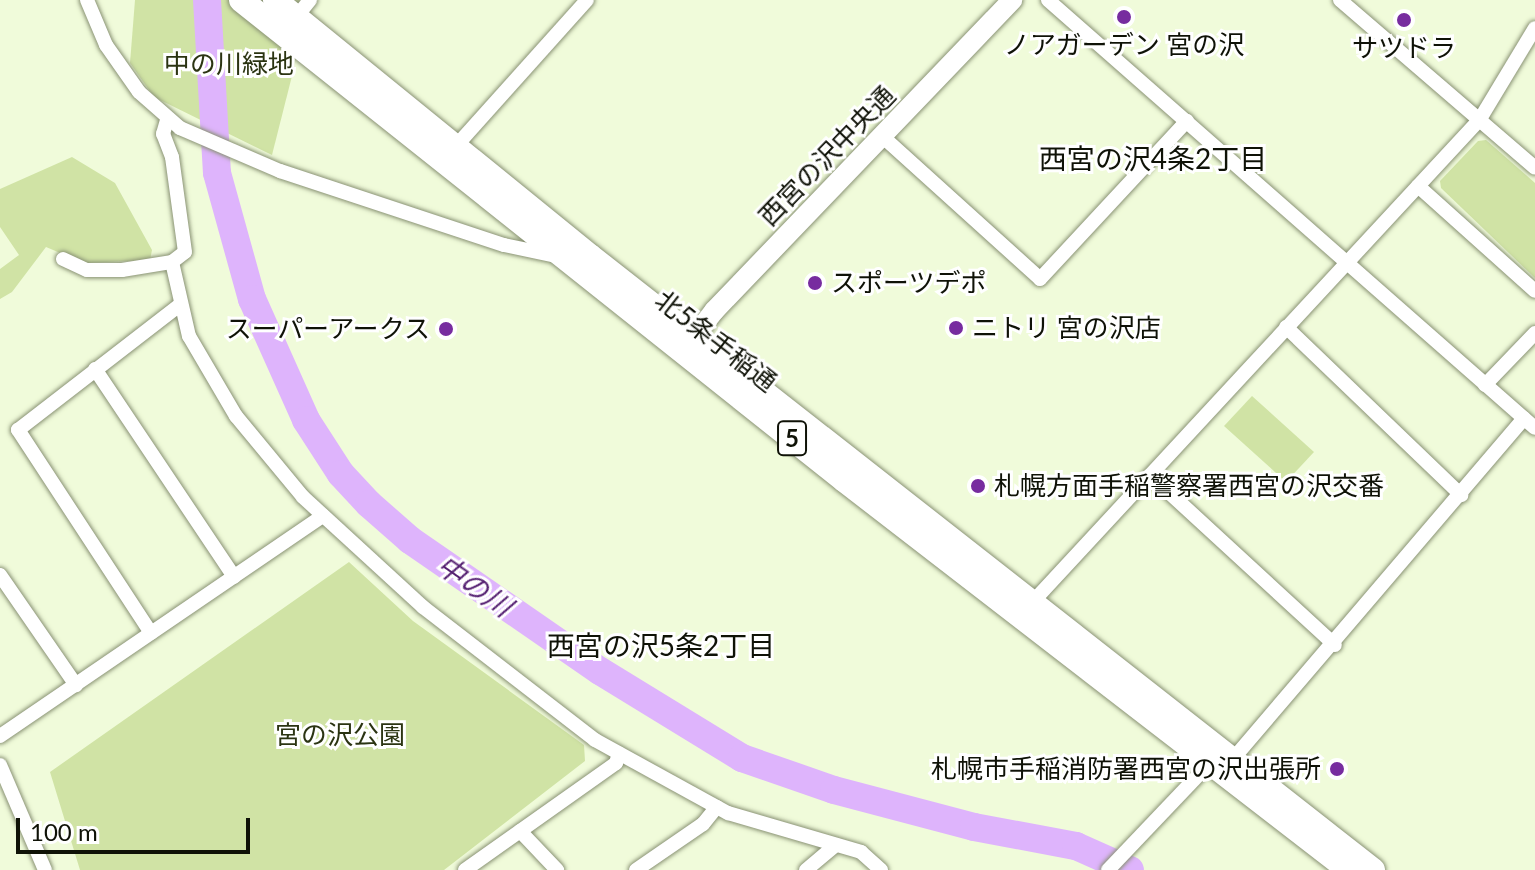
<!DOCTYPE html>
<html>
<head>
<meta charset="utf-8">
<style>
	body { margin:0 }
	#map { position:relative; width:1535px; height:870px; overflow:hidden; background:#f0fbda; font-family:Lato,"Noto Sans JP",sans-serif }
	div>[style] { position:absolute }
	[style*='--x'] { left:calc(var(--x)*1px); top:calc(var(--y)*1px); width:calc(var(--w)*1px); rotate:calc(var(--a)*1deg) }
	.green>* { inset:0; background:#d0e3a5 }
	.river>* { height:28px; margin:-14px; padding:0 14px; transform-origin:14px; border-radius:14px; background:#deb4fc }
	.roads { filter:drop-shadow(0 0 2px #899274) drop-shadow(0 0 2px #899274) }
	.street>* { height:14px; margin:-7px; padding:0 7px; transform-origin:7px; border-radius:7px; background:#fff }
	.secondary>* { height:20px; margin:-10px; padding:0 10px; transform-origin:10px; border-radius:10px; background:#fff }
	.highway>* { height:24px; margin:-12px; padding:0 12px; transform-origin:12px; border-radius:12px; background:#fff }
	.dots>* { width:22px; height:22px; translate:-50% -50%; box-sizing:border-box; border:4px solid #fff; border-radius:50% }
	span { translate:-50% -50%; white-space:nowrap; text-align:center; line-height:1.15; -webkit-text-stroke:6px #fff; paint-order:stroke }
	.shield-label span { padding:2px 6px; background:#fff; border:2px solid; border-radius:6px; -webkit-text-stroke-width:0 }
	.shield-label { font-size:24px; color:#0f1207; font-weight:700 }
	.poi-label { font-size:26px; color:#0f1207 }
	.left { translate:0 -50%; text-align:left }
	.right { translate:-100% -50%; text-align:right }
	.park-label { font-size:26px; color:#2b3412 }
	.street-label { font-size:26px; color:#0f1207 }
	.neighbourhood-label { font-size:28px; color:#0f1207 }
	.water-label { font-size:28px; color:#552072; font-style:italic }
	.scale { position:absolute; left:16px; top:818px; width:234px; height:36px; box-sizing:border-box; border:4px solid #0f1207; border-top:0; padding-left:10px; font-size:24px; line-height:28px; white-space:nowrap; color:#0f1207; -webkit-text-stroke:6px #fff; paint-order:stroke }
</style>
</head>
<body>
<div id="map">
	<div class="green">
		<i style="clip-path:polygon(135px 0,300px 0,295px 64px,272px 155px,154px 97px,130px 63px)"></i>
		<i style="clip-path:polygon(1486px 140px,1535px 183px,1535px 278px,1441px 188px,1440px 181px,1478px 141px)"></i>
		<i style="clip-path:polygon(72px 157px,115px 183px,152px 250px,150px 260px,84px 263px,46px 247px,12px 292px,0 299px,0 269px,19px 255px,0 227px,0 189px)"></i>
		<i style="clip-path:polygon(1252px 396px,1314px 452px,1286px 482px,1224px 426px)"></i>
		<i style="clip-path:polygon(349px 562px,413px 621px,584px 745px,585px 761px,444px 870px,80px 870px,50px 772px)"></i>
	</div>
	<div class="river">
		<i style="--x:207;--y:0;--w:173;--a:86.7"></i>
		<i style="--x:217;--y:173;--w:131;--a:74.5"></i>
		<i style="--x:252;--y:299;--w:133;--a:65.9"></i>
		<i style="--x:306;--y:420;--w:64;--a:57.1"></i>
		<i style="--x:341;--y:474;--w:41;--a:47"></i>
		<i style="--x:369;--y:504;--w:55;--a:41.3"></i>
		<i style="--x:410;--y:540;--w:231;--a:34.6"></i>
		<i style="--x:600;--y:671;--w:167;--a:31.5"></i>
		<i style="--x:742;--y:758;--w:97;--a:19.2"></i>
		<i style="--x:834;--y:790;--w:145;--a:14.8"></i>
		<i style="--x:974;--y:827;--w:104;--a:10.6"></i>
		<i style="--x:1076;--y:846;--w:59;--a:24"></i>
	</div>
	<div class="roads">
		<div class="street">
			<i style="--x:87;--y:0;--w:49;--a:67.1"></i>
			<i style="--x:106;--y:45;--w:57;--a:54.9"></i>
			<i style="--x:139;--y:92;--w:55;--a:41.3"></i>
			<i style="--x:180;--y:128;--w:109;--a:23.3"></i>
			<i style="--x:280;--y:171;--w:236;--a:18.3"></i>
			<i style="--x:504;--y:245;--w:53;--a:11.9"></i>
			<i style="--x:1048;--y:0;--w:648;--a:41.31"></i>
			<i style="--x:1340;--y:0;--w:257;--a:40.7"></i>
			<i style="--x:293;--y:21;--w:27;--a:-51"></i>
			<i style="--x:882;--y:136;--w:213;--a:42.1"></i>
			<i style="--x:1040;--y:279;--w:216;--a:-47.1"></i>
			<i style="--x:456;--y:146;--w:196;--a:-48.1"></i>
			<i style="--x:1418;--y:186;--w:157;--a:41.9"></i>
			<i style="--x:63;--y:259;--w:26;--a:25"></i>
			<i style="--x:87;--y:270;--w:35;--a:0"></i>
			<i style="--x:122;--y:270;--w:51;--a:-9.1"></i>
			<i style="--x:172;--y:262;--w:16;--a:-38"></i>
			<i style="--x:185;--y:252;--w:96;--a:-97.8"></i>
			<i style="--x:172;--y:157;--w:25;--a:-111"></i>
			<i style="--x:163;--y:134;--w:15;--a:-74"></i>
			<i style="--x:172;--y:262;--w:76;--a:77.1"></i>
			<i style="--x:189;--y:336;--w:93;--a:59.6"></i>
			<i style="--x:236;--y:416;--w:105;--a:50.4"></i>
			<i style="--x:303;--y:497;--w:163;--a:42.5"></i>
			<i style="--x:423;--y:607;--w:217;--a:37.7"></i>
			<i style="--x:595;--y:740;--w:152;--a:28.8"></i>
			<i style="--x:728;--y:813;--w:139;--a:16.3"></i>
			<i style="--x:861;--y:852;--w:27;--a:42"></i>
			<i style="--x:1286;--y:327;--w:243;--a:43.8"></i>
			<i style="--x:95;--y:369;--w:250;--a:56.2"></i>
			<i style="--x:1485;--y:385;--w:72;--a:-46.1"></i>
			<i style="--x:1150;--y:475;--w:251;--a:42.6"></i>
			<i style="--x:0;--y:575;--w:134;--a:55.4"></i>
			<i style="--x:1028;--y:607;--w:665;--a:-47.19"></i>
			<i style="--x:1480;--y:119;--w:106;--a:-58.9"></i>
			<i style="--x:151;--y:633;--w:243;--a:-123.2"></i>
			<i style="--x:18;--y:430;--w:206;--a:-37.7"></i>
			<i style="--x:0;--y:736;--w:391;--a:-34.3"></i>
			<i style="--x:1233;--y:759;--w:448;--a:-49.5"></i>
			<i style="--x:0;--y:765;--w:114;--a:66.8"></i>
			<i style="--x:520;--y:831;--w:54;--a:46.5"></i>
			<i style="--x:465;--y:870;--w:185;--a:-35.3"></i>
			<i style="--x:616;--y:763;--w:10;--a:-73"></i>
			<i style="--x:636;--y:870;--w:81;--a:-34.5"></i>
			<i style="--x:703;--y:824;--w:22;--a:-51"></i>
			<i style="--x:806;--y:870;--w:39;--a:-40"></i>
			<i style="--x:1108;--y:870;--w:146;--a:-46.4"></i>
		</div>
		<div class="secondary">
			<i style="--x:684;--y:350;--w:49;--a:-52.4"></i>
			<i style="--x:714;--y:311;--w:431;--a:-46.2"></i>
		</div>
		<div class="highway">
			<i style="--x:241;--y:0;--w:771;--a:38.52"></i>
			<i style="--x:844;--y:480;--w:638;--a:37.68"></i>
			<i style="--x:275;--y:0;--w:406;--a:39.1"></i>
			<i style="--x:590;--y:256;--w:995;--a:38.1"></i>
		</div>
	</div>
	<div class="dots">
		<i style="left:1124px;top:17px;background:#772c9f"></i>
		<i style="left:1404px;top:20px;background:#772c9f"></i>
		<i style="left:815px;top:283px;background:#772c9f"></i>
		<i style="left:956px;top:328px;background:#772c9f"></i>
		<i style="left:446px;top:329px;background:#772c9f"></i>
		<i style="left:978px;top:486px;background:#772c9f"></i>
		<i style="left:1337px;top:769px;background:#772c9f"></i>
	</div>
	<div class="shield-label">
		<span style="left:792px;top:438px">5</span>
	</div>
	<div class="poi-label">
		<span style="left:1124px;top:45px">ノアガーデン 宮の沢</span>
		<span style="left:1404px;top:48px">サツドラ</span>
		<span class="left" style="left:831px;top:283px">スポーツデポ</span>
		<span class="left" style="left:972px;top:328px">ニトリ 宮の沢店</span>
		<span class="right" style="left:430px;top:329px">スーパーアークス</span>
		<span class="left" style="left:994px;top:486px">札幌方面手稲警察署西宮の沢交番</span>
		<span class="right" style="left:1321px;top:769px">札幌市手稲消防署西宮の沢出張所</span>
	</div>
	<div class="park-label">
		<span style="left:229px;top:64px">中の川緑地</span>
		<span style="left:340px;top:735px">宮の沢公園</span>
	</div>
	<div class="street-label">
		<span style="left:827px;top:156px;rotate:-46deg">西宮の沢中央通</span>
		<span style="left:716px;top:341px;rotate:38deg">北5条手稲通</span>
	</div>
	<div class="neighbourhood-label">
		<span style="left:1153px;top:158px">西宮の沢4条2丁目</span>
		<span style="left:661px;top:645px">西宮の沢5条2丁目</span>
	</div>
	<div class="water-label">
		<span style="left:475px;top:585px;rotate:35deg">中の川</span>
	</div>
	<div class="scale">100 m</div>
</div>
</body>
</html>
